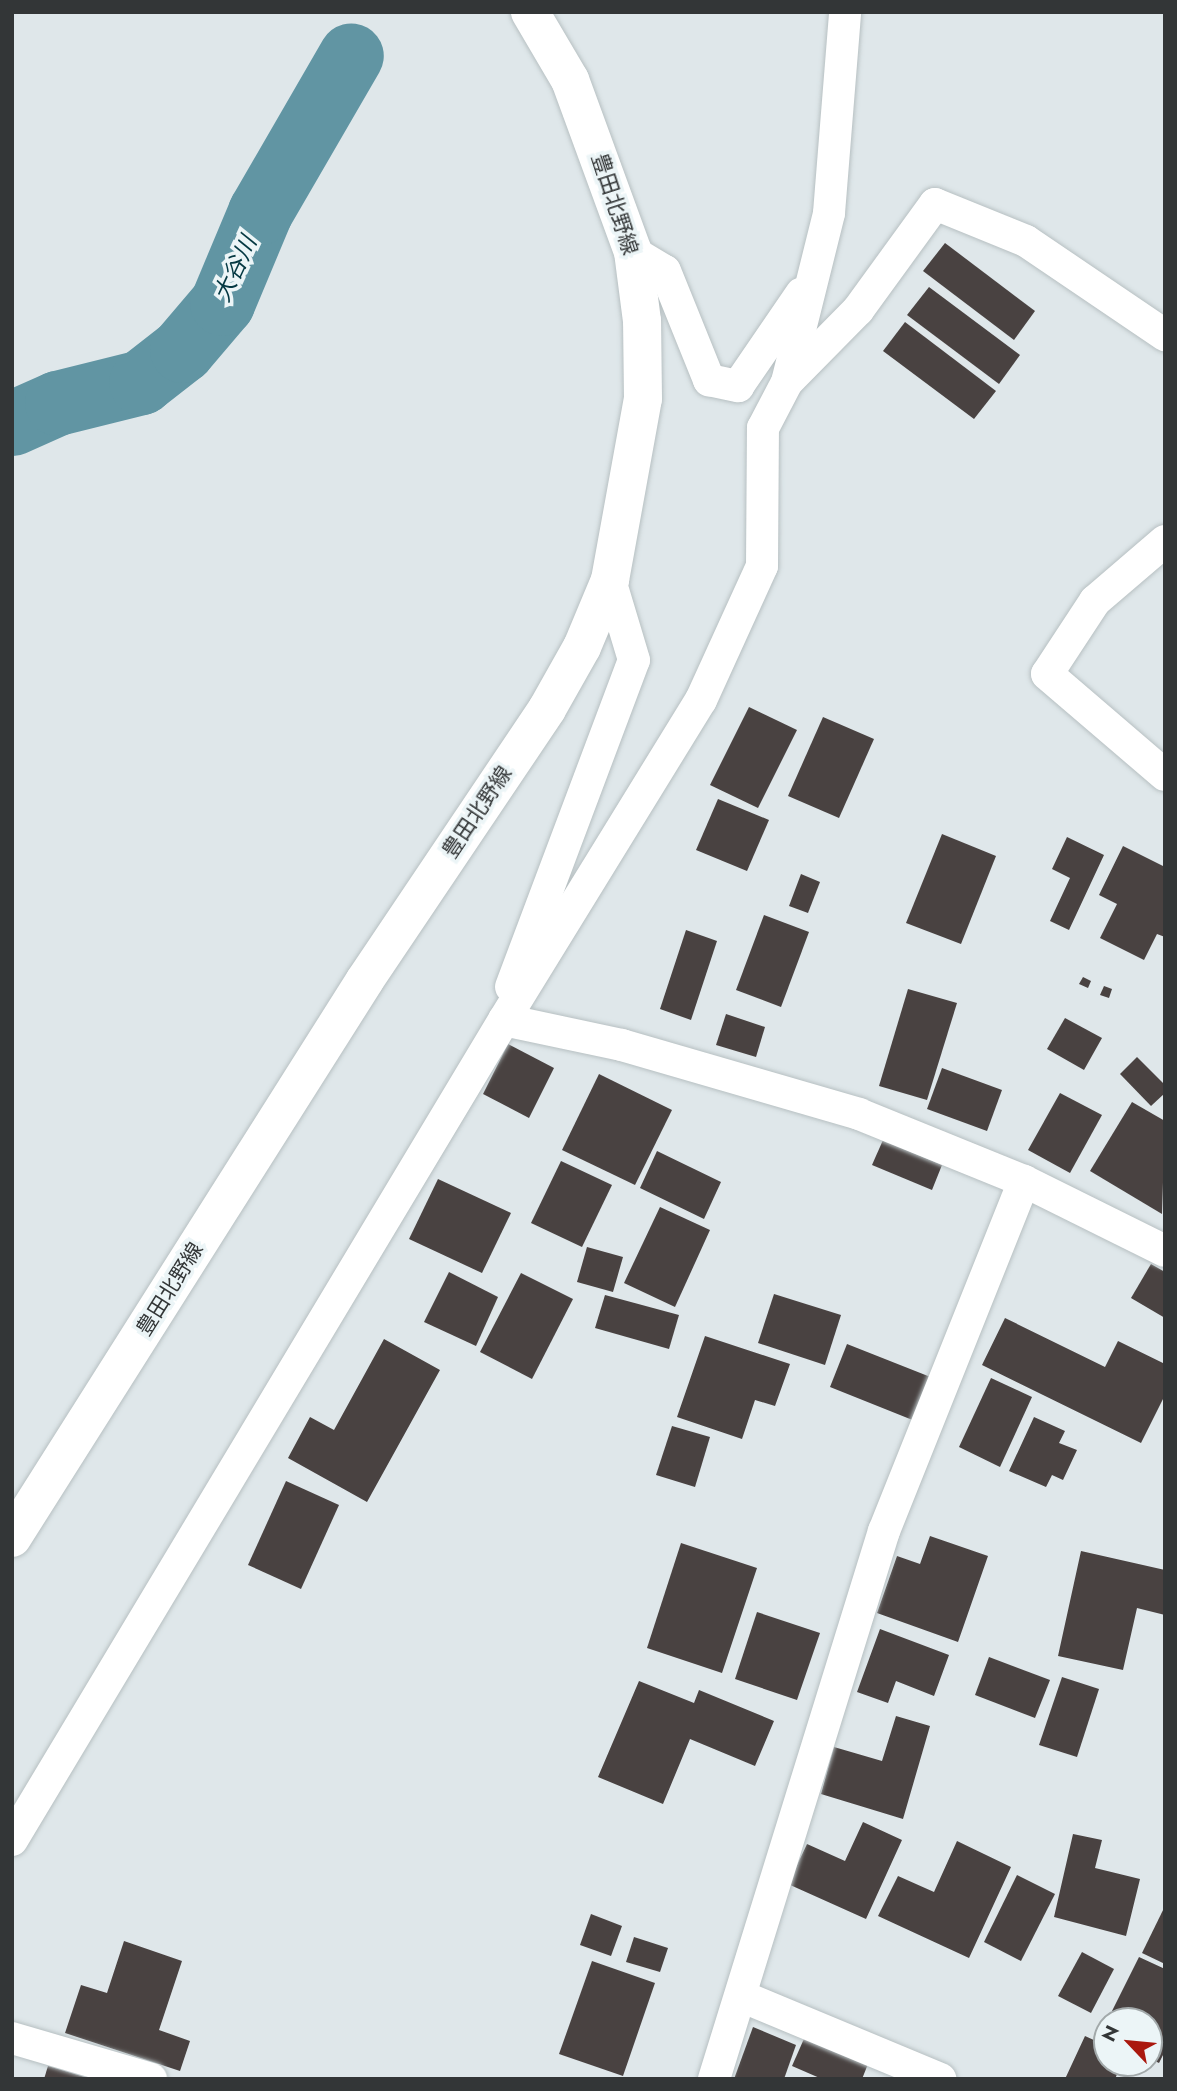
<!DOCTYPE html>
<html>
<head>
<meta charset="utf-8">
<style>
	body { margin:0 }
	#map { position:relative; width:1177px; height:2091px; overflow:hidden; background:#dfe7ea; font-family:Jost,"Noto Sans JP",sans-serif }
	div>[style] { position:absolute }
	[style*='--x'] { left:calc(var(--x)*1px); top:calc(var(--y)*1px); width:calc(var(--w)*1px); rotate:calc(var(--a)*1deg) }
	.river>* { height:65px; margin:-32.5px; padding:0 32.5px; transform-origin:32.5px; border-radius:32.5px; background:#6195a3 }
	.building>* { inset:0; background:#494241 }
	.roads { filter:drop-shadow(0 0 2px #b7c0c2) drop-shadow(0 0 2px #b7c0c2) }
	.minor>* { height:32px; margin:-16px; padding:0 16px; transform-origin:16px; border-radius:16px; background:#fff }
	.secondary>* { height:38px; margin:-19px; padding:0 19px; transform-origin:19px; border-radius:19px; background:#fff }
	span { translate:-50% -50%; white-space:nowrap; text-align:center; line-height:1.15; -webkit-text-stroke:7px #ecf5f7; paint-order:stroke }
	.street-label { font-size:21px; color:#333637 }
	.water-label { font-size:23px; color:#043842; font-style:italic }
	.frame { position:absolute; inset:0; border:14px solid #333637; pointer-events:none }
	.north { position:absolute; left:1093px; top:2007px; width:70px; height:70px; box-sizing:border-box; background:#ecf5f7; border:2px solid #a2a9aa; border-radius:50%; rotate:296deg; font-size:19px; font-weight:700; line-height:28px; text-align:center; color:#333637 }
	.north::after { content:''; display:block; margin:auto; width:24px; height:32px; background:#aa180e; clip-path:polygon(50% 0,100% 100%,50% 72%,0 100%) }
</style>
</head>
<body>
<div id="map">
	<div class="river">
		<i style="--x:12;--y:423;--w:49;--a:-24"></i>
		<i style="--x:57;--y:403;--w:87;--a:-14"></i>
		<i style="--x:141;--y:382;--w:52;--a:-38"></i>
		<i style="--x:182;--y:350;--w:62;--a:-49.6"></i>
		<i style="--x:222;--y:303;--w:99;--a:-67.3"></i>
		<i style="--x:260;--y:212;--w:181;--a:-59.9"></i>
	</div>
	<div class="building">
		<i style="clip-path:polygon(945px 243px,1035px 311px,1014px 340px,923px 271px)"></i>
		<i style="clip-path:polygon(929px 287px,1020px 355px,999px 384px,907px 315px)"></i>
		<i style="clip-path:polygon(905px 322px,996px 391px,974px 419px,883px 351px)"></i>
		<i style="clip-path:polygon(749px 707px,797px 730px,758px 808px,710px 785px)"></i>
		<i style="clip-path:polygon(823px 717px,874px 739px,839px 818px,788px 796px)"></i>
		<i style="clip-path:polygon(718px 799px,769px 820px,747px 871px,696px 850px)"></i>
		<i style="clip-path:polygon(942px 834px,996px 856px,961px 944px,906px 923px)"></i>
		<i style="clip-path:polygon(1067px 837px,1104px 855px,1069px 930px,1050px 921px,1070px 878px,1052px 869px)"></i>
		<i style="clip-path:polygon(1123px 846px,1165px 867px,1165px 937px,1157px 934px,1144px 960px,1100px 938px,1117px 904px,1099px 895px)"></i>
		<i style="clip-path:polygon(801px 874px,820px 882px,808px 913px,789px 906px)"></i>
		<i style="clip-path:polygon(764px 915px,809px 932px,781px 1007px,736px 990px)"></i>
		<i style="clip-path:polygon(686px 930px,717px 941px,691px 1020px,660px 1009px)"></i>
		<i style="clip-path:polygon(1083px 977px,1091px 981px,1088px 988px,1079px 984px)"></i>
		<i style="clip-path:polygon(1104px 986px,1112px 989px,1109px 998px,1100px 995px)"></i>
		<i style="clip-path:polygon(908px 989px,957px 1003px,927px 1100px,879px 1086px)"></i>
		<i style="clip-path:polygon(726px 1014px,765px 1027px,756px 1057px,716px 1045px)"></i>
		<i style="clip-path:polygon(1065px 1018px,1102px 1038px,1084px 1070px,1047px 1049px)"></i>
		<i style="clip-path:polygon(508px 1044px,554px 1068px,529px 1118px,483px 1094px)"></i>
		<i style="clip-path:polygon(1137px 1057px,1165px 1085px,1165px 1093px,1151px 1106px,1120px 1074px)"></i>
		<i style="clip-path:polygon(942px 1068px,1002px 1090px,987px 1131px,927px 1109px)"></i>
		<i style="clip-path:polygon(599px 1074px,672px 1110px,635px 1185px,562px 1150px)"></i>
		<i style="clip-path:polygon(1060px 1093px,1102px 1115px,1070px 1173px,1028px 1150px)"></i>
		<i style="clip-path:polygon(1132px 1102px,1165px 1121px,1162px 1214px,1090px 1171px)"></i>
		<i style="clip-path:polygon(883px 1140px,942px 1165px,932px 1190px,872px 1165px)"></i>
		<i style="clip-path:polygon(657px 1151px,721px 1182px,704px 1219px,640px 1188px)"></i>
		<i style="clip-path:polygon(561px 1161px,612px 1185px,582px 1247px,531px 1223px)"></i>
		<i style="clip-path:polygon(438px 1179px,511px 1213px,482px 1273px,409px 1239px)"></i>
		<i style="clip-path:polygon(660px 1207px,710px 1230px,675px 1307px,624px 1283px)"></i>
		<i style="clip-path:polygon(587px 1247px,623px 1257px,613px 1292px,577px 1282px)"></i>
		<i style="clip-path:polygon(1151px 1264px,1165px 1272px,1165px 1318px,1131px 1298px)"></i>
		<i style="clip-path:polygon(449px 1272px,498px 1297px,476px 1346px,424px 1322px)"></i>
		<i style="clip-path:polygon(521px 1273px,573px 1299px,532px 1379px,480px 1352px)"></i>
		<i style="clip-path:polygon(774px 1294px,841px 1315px,825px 1365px,758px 1343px)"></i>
		<i style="clip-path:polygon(605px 1295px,679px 1315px,669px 1349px,595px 1328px)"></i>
		<i style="clip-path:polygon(1005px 1318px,1105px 1367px,1118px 1341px,1165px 1364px,1165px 1395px,1141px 1443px,982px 1365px)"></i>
		<i style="clip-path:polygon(705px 1336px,790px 1364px,775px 1406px,755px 1400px,742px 1439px,677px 1417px)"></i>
		<i style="clip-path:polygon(384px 1339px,440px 1370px,367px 1502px,288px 1458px,310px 1417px,334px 1430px)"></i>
		<i style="clip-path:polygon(847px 1344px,933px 1378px,915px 1421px,830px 1387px)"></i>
		<i style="clip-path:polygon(991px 1378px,1032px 1397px,1000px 1467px,959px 1447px)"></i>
		<i style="clip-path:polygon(1034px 1417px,1065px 1431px,1059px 1443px,1077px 1450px,1063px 1480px,1052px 1475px,1046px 1487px,1009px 1471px)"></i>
		<i style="clip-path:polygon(672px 1426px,710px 1437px,695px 1487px,656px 1475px)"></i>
		<i style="clip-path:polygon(286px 1481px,339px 1505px,301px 1589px,248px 1565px)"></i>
		<i style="clip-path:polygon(930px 1536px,988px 1556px,958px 1642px,877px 1613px,897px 1556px,920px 1564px)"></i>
		<i style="clip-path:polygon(681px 1543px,757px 1568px,722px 1673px,647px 1648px)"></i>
		<i style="clip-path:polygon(1081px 1551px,1165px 1570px,1165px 1615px,1137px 1608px,1123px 1670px,1058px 1656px)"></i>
		<i style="clip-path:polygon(757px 1612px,820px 1633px,797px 1700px,735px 1679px)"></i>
		<i style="clip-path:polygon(880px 1629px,949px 1655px,934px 1696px,896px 1681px,888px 1703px,857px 1692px)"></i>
		<i style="clip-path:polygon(989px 1657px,1050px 1680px,1035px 1718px,975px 1695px)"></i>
		<i style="clip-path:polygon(1062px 1677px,1099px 1689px,1077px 1757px,1039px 1745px)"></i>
		<i style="clip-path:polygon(639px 1681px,694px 1703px,699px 1690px,774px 1721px,755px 1766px,690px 1739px,663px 1804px,598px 1777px)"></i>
		<i style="clip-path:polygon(896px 1716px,930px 1726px,903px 1819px,821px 1794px,834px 1747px,882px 1761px)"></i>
		<i style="clip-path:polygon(863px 1822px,902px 1840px,866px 1919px,788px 1884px,807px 1844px,845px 1861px)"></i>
		<i style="clip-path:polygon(1073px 1834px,1102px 1840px,1095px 1868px,1140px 1879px,1126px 1936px,1054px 1917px)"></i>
		<i style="clip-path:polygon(957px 1841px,1011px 1867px,969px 1958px,878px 1916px,898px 1876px,934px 1892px)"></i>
		<i style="clip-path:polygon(1017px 1875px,1055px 1894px,1021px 1961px,984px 1942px)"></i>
		<i style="clip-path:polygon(1165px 1906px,1165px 1964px,1142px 1953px)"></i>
		<i style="clip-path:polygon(591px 1914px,622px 1926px,611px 1956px,580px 1945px)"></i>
		<i style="clip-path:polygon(634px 1937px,668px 1948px,660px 1972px,626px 1962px)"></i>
		<i style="clip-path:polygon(124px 1941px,182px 1961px,159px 2030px,190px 2041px,180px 2071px,65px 2033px,81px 1985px,107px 1993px)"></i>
		<i style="clip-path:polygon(1082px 1952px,1114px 1969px,1091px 2013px,1058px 1996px)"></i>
		<i style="clip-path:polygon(1139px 1957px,1165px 1969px,1165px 2051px,1159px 2063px,1149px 2058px,1149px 2021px,1118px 2021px,1121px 2016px,1112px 2011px)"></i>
		<i style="clip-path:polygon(592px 1961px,655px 1983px,623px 2076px,559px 2054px)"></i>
		<i style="clip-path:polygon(753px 2027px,796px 2045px,784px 2079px,734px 2079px)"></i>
		<i style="clip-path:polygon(807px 2032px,870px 2059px,862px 2079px,822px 2079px,792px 2066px)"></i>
		<i style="clip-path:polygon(1085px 2036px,1107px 2046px,1107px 2063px,1122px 2063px,1115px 2079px,1065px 2079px)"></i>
		<i style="clip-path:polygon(48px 2066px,88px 2078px,88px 2079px,44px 2079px)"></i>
	</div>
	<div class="roads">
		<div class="minor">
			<i style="--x:633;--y:252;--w:37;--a:31"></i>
			<i style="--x:665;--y:271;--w:118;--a:68"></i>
			<i style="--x:709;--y:380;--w:30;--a:12"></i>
			<i style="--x:738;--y:386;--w:112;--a:-55.6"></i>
			<i style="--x:788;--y:381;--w:100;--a:-45.4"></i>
			<i style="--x:858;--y:310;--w:131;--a:-54"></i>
			<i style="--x:935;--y:204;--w:98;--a:22.1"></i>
			<i style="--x:1026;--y:241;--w:168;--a:34.1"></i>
			<i style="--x:1165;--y:541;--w:92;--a:139.4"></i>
			<i style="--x:1095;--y:601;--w:87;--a:123.3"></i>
			<i style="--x:1047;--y:674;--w:155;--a:40.6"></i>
			<i style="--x:511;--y:987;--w:349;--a:-69.4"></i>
			<i style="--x:634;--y:660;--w:84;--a:-106.7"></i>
			<i style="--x:504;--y:1020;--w:121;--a:12"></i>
			<i style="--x:622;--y:1045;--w:247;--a:16.2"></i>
			<i style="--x:859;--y:1114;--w:178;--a:22.1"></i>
			<i style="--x:1024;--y:1181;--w:157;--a:26.4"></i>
			<i style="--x:12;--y:1840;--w:956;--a:-59.04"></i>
			<i style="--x:504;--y:1020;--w:376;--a:-58.4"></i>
			<i style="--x:701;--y:700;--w:147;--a:-65.5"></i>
			<i style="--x:762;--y:566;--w:138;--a:-89.6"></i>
			<i style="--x:763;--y:428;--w:52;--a:-62.4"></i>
			<i style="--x:787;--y:382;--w:174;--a:-76"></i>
			<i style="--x:829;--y:213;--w:202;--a:-85.4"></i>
			<i style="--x:741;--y:1996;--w:216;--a:22.6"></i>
			<i style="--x:12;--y:2038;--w:145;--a:16.4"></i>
			<i style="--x:714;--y:2079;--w:574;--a:-72.77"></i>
			<i style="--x:884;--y:1531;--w:377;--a:-68.2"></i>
		</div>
		<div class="secondary">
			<i style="--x:12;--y:1538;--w:660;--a:-57.68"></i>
			<i style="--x:365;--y:980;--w:326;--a:-56.1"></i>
			<i style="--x:547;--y:709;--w:71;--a:-60.6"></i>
			<i style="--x:582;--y:647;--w:73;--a:-67.3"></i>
			<i style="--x:610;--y:580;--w:184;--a:-79.7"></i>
			<i style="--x:643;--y:399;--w:78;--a:-90.7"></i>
			<i style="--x:642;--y:321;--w:70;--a:-97.4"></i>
			<i style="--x:633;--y:252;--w:183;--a:-110.1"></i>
			<i style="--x:570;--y:80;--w:79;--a:-120.5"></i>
		</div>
	</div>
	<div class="street-label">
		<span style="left:615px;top:204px;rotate:72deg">豊田北野線</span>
		<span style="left:477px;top:812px;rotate:-56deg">豊田北野線</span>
		<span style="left:170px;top:1289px;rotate:-58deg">豊田北野線</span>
	</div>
	<div class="water-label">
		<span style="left:235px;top:269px;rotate:-65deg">大谷川</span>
	</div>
	<div class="frame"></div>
	<div class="north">N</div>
</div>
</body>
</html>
